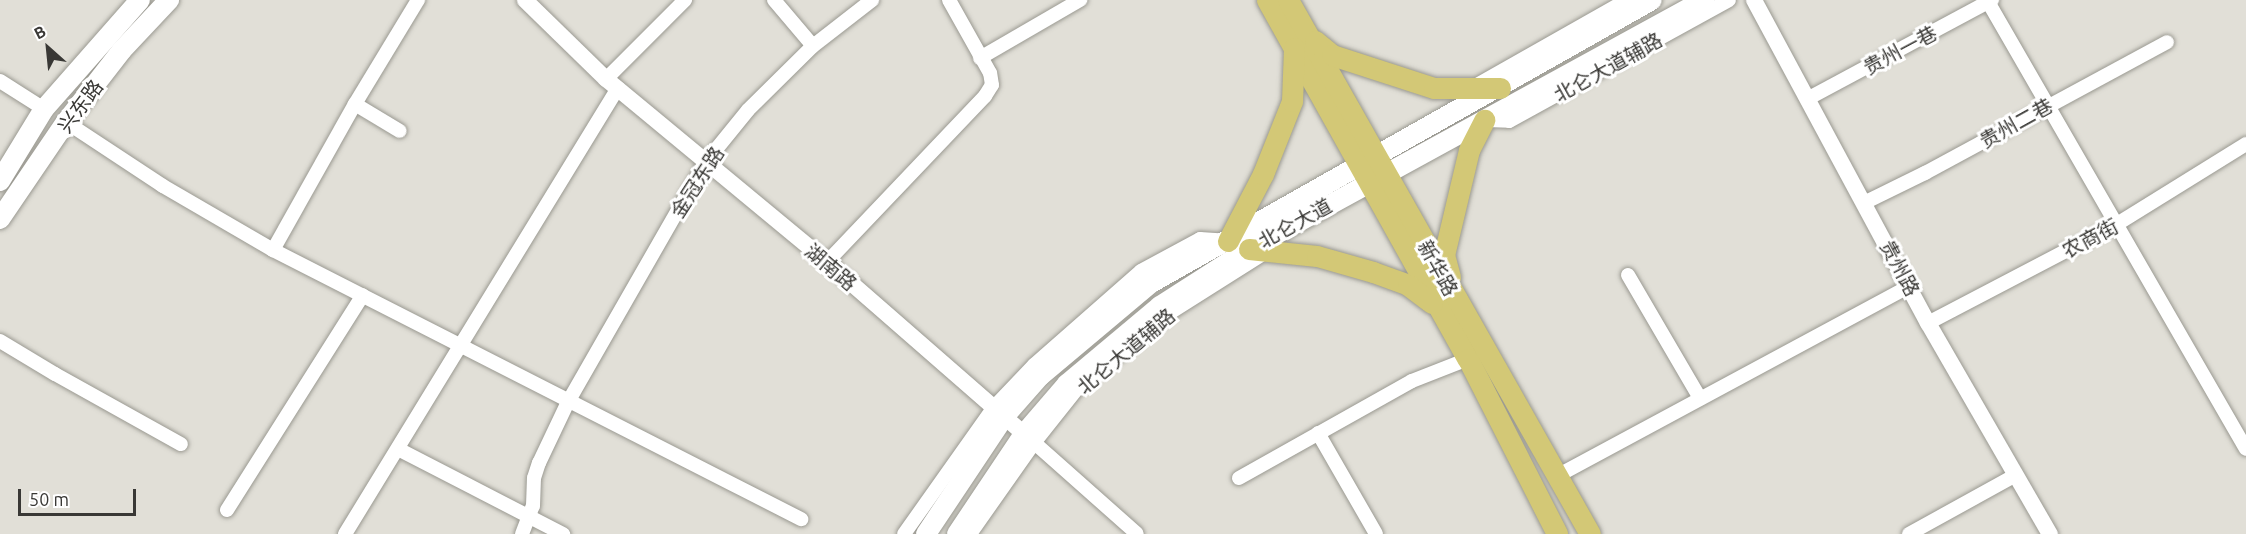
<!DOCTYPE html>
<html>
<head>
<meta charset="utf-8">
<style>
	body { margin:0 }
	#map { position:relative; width:2246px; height:534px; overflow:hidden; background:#e1dfd7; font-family:Ubuntu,"Noto Sans SC",sans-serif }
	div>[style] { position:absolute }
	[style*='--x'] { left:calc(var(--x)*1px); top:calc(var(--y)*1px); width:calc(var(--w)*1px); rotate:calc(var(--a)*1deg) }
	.roads { filter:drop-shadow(0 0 2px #9a9991) drop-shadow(0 0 2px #9a9991) }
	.minor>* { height:14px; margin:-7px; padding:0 7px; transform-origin:7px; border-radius:7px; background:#fff }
	.tertiary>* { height:16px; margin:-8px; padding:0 8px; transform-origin:8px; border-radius:8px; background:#fff }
	.secondary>* { height:20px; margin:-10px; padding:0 10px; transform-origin:10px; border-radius:10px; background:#fff }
	.primary>* { height:21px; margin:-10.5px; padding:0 10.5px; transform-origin:10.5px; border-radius:10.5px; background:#d3c876 }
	span { translate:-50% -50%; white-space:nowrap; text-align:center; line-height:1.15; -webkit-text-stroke:6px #fff; paint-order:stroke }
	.street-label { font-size:20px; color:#393835 }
	.north { position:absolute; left:18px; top:18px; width:60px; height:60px; -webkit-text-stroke:4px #fff; paint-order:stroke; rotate:333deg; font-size:16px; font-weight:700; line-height:24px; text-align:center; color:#393835 }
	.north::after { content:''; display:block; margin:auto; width:21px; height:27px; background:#393835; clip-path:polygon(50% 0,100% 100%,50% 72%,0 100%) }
	.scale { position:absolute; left:18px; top:489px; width:118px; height:27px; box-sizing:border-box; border:3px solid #393835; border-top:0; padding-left:8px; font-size:18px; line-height:21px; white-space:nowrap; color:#393835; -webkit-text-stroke:4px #fff; paint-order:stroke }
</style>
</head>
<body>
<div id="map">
	<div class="roads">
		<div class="minor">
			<i style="--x:774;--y:0;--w:60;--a:49.7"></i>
			<i style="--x:1987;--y:0;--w:518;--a:60.02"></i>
			<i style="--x:980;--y:58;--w:116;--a:-30.1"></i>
			<i style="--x:606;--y:79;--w:112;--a:-45"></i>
			<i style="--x:0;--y:81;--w:52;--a:32.5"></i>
			<i style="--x:1475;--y:86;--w:175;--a:-29.5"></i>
			<i style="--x:1807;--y:99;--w:210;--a:-28.2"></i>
			<i style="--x:355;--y:104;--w:52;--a:31"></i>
			<i style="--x:1486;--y:120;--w:23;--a:2"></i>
			<i style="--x:1509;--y:121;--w:251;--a:-28.8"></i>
			<i style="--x:66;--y:122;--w:116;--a:33.4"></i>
			<i style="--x:163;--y:186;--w:127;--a:30.2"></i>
			<i style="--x:273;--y:250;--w:593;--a:27"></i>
			<i style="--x:1864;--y:203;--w:68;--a:-26.2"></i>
			<i style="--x:1925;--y:173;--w:275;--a:-28.4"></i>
			<i style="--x:273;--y:250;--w:167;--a:-60.7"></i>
			<i style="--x:355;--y:104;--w:122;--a:-58.8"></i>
			<i style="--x:827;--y:262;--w:229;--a:-46.4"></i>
			<i style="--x:985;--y:96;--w:13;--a:-58"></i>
			<i style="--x:992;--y:85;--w:12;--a:-99"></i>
			<i style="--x:990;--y:73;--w:84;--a:-119.3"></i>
			<i style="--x:1628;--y:275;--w:143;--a:59.7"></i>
			<i style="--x:1928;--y:323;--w:213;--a:-27.6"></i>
			<i style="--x:2117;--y:224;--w:152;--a:-31.8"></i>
			<i style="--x:0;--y:341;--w:64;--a:31"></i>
			<i style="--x:55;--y:374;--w:144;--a:29.1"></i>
			<i style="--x:1318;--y:433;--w:116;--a:60.1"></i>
			<i style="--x:1029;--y:438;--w:144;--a:41.6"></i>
			<i style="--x:398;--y:449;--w:186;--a:27.3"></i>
			<i style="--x:1557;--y:476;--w:401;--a:-28.3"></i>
			<i style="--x:1239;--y:478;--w:198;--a:-29.3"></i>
			<i style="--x:1412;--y:381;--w:60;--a:-21.4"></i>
			<i style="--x:227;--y:510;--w:254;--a:-57.7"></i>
			<i style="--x:345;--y:534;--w:523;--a:-58.53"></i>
			<i style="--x:522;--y:534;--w:30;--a:-69"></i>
			<i style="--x:533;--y:506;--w:28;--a:-88"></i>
			<i style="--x:534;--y:478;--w:16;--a:-72"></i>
			<i style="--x:539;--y:463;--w:68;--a:-64.6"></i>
			<i style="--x:568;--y:402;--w:275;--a:-60.2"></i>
			<i style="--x:705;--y:163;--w:68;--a:-50.9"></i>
			<i style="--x:748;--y:110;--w:91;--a:-44.6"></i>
			<i style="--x:813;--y:46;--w:75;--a:-37.9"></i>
			<i style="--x:904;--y:534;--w:156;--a:-54.7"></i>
			<i style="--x:994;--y:407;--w:58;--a:-46.4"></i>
			<i style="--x:1034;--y:365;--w:142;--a:-41.3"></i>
			<i style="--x:1141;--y:271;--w:67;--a:-28.5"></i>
			<i style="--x:1200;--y:239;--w:26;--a:4"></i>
			<i style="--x:970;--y:534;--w:111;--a:-54.9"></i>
			<i style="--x:1034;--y:443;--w:69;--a:-51.5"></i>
			<i style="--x:1077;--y:389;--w:122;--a:-39.3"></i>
			<i style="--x:1171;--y:312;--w:116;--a:-32.3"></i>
			<i style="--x:1909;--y:534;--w:122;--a:-28.9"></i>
		</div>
		<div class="tertiary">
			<i style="--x:525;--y:0;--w:113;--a:44.3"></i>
			<i style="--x:606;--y:79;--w:287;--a:39.6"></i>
			<i style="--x:827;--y:262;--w:262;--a:41.1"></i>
			<i style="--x:1754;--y:0;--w:367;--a:61.7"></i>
			<i style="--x:1928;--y:323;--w:244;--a:60"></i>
		</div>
		<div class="secondary">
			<i style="--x:0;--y:181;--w:84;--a:-58.6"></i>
			<i style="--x:44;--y:109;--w:145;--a:-48.6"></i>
			<i style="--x:0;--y:219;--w:117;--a:-55.8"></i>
			<i style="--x:66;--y:122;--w:91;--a:-52.1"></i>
			<i style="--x:122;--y:50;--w:69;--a:-46.8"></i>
			<i style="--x:926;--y:534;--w:141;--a:-56.3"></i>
			<i style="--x:1004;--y:417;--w:55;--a:-48.7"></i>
			<i style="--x:1040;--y:376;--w:145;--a:-40"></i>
			<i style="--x:1151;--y:283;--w:575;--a:-29.46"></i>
			<i style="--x:957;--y:534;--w:120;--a:-56.2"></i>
			<i style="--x:1024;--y:434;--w:66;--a:-49.3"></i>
			<i style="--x:1067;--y:384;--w:121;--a:-40"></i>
			<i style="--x:1160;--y:306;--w:106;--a:-32.6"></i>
			<i style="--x:1249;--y:249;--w:519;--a:-28.69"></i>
		</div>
		<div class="primary">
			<i style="--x:1267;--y:0;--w:411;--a:60.8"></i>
			<i style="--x:1468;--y:359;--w:196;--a:63"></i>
			<i style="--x:1288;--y:0;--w:613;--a:60.51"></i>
			<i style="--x:1315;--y:41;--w:22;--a:39"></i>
			<i style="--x:1332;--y:55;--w:107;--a:17.9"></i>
			<i style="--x:1434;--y:88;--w:66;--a:0"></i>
			<i style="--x:1228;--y:241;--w:76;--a:-62.4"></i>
			<i style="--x:1263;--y:174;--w:79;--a:-68.3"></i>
			<i style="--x:1292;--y:101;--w:53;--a:-87.8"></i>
			<i style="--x:1249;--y:249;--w:68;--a:5.9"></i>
			<i style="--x:1317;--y:256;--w:58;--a:15.9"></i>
			<i style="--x:1373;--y:272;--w:37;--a:20"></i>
			<i style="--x:1408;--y:285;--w:30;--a:37"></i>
			<i style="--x:1450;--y:277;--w:23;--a:-105"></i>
			<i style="--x:1444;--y:255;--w:108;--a:-76.6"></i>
			<i style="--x:1469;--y:150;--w:34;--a:-63"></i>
		</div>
	</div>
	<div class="street-label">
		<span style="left:1900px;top:50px;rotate:-28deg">贵州一巷</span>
		<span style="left:1608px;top:67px;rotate:-29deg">北仑大道辅路</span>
		<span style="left:80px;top:106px;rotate:-53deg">兴东路</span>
		<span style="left:2016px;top:123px;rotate:-29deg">贵州二巷</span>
		<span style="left:697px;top:182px;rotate:-57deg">金冠东路</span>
		<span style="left:1295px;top:223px;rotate:-29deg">北仑大道</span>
		<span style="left:2090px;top:238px;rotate:-28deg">农商街</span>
		<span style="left:831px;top:267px;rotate:40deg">湖南路</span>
		<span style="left:1438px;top:268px;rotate:61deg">新华路</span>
		<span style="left:1900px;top:268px;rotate:62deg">贵州路</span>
		<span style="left:1126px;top:351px;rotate:-40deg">北仑大道辅路</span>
	</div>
	<div class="north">B</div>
	<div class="scale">50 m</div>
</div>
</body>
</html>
